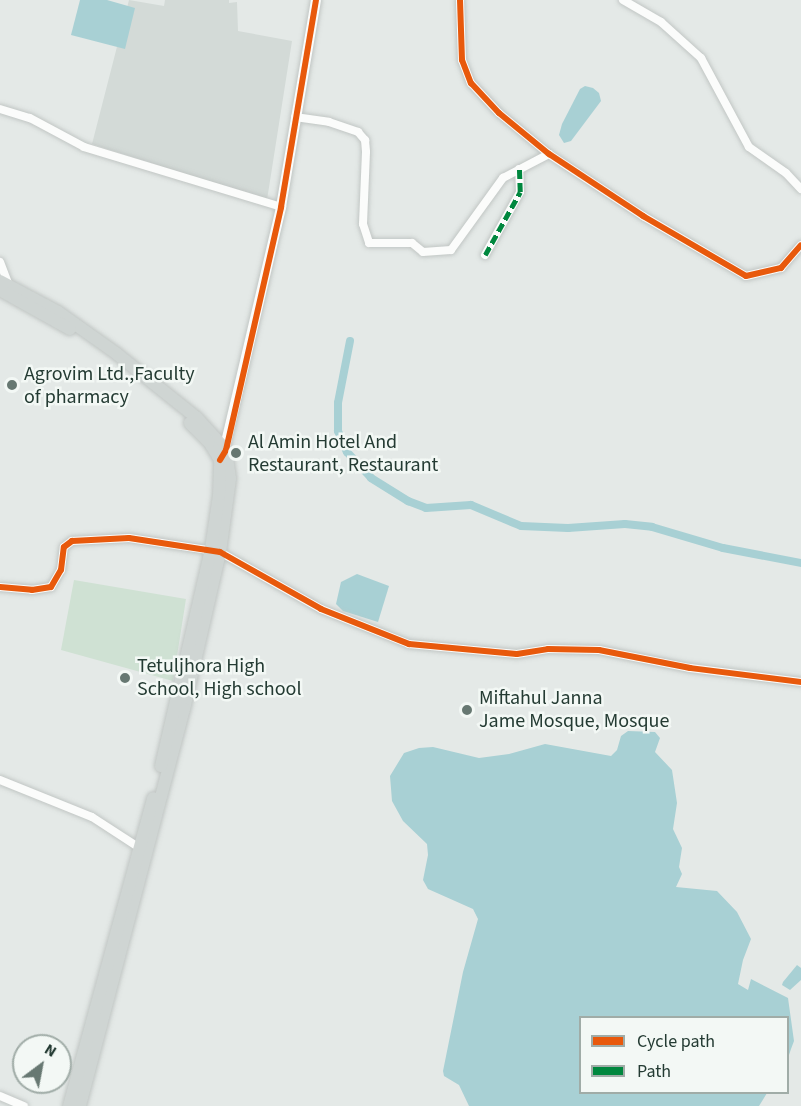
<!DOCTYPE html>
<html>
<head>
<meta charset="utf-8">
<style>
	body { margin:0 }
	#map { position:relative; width:801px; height:1106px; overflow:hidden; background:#e4e9e7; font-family:"Source Sans 3",sans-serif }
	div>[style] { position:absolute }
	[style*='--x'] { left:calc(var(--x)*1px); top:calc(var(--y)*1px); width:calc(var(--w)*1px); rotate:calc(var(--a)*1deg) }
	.built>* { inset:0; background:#d3dad7 }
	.green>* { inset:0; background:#cfe1d3 }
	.water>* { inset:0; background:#a8d0d4 }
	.canal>* { height:8px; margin:-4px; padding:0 4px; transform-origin:4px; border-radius:4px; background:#a8d0d4 }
	.roads { filter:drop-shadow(0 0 2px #c1c6c4) drop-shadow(0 0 2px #c1c6c4) }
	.street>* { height:8px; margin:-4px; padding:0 4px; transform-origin:4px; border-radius:4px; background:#fbfcfb }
	.secondary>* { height:10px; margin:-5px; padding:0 5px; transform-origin:5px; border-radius:5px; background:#fbfcfb }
	.primary>* { height:12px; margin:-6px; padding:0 6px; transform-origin:6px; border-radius:6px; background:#cfd5d3 }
	.quiet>* { height:4.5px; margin-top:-2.25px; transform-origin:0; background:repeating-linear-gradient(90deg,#00873e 0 9px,transparent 0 13.5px) }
	.cycleway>* { height:6px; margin:-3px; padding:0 3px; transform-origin:3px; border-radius:3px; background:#e8590c }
	.dots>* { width:16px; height:16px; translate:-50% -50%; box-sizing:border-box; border:3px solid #f3f8f5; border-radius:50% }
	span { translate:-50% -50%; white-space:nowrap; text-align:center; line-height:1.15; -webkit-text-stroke:5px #f3f8f5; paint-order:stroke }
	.poi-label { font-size:20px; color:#243b33 }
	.left { translate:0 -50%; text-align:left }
	.legend { position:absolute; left:579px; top:1016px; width:210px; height:78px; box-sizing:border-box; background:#f3f8f5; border:2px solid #a0aca7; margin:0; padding:8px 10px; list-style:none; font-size:18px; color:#243b33 }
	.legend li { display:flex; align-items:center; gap:12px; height:30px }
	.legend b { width:30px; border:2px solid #a0aca7 }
	.north { position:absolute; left:12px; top:1034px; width:60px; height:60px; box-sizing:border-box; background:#f3f8f5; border:2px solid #a0aca7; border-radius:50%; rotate:32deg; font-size:16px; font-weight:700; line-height:24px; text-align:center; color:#243b33 }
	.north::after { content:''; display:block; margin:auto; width:21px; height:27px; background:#677872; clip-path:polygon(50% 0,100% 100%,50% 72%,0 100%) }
</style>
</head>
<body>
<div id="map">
	<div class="built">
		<i style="clip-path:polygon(129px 0,164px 6px,165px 0,229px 0,229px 3px,237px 2px,238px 31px,292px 41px,267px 200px,92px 144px)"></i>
	</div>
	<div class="green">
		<i style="clip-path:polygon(74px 580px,186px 599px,173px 681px,61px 650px)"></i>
	</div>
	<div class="water">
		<i style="clip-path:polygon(80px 0,107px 0,135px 8px,125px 49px,71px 35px)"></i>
		<i style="clip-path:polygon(585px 86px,593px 88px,599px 93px,601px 101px,571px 141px,564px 143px,559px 135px,562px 124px,580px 89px)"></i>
		<i style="clip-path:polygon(357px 574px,389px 586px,378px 622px,343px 611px,336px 604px,341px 582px)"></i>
		<i style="clip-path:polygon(628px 731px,655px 732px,660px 738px,655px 752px,672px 770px,677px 803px,673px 829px,682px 848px,679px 867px,682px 874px,676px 887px,717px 891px,737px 912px,751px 939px,743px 960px,738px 984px,748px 990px,751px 979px,788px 998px,794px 1041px,791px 1049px,788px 1058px,788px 1018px,580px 1018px,580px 1092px,767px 1093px,759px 1106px,469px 1106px,459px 1085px,444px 1076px,443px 1071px,463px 972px,478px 919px,473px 909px,428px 889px,423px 880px,428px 855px,427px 844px,403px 821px,392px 801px,390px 776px,404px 753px,419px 748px,433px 747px,479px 758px,509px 754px,545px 744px,611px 756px,617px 750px,621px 736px)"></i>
		<i style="clip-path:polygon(797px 965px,801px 968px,801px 980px,790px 990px,782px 985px,783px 982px)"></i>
	</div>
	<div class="canal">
		<i style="--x:350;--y:341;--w:63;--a:101"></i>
		<i style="--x:338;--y:403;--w:28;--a:90"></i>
		<i style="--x:338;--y:431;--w:23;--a:67"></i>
		<i style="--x:347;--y:452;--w:35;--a:47"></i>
		<i style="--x:371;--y:478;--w:44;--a:31.9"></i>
		<i style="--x:408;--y:501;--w:19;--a:21"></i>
		<i style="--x:426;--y:508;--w:45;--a:-3.8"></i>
		<i style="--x:471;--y:505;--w:54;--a:22.8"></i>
		<i style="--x:521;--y:526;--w:47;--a:2.4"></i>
		<i style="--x:568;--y:528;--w:57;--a:-4"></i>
		<i style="--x:625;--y:524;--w:27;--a:6"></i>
		<i style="--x:652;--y:527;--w:74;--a:16.5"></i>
		<i style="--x:723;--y:548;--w:79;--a:10.9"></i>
	</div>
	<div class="roads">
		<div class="street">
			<i style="--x:460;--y:0;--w:60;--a:88.1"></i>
			<i style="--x:462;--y:60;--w:25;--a:69"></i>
			<i style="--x:471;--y:83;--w:41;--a:47"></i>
			<i style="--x:499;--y:113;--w:65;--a:39.4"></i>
			<i style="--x:549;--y:154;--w:113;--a:33.4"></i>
			<i style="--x:643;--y:216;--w:119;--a:30.2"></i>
			<i style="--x:746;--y:276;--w:36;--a:-13"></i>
			<i style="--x:781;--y:268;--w:30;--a:-49"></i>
			<i style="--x:623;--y:0;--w:44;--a:30.1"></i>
			<i style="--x:661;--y:22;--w:54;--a:42"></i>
			<i style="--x:701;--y:58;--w:101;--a:61.7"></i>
			<i style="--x:749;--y:147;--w:45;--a:35.1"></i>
			<i style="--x:786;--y:173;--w:22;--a:47"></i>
			<i style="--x:0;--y:109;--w:31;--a:17"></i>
			<i style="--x:30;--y:118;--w:61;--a:28.2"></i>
			<i style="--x:84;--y:147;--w:206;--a:16.9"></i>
			<i style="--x:295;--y:117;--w:34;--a:8"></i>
			<i style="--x:329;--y:122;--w:31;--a:19"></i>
			<i style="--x:358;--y:132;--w:11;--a:49"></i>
			<i style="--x:365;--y:140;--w:12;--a:85"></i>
			<i style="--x:366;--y:152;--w:72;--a:92.4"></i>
			<i style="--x:363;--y:224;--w:20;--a:72"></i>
			<i style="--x:369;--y:243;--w:43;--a:0"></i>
			<i style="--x:412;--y:243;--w:14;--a:39"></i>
			<i style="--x:423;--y:252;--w:28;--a:-4"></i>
			<i style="--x:451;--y:250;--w:89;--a:-54.2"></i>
			<i style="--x:503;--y:178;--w:52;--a:-27.6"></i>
			<i style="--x:485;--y:255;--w:72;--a:-60.9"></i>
			<i style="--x:520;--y:192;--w:23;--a:-92"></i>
			<i style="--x:0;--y:262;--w:25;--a:69"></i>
			<i style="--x:0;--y:587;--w:32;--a:5"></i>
			<i style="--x:32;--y:590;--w:19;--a:-9"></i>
			<i style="--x:51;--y:587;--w:20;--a:-60"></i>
			<i style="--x:61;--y:570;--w:23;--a:-83"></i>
			<i style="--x:64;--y:547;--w:10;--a:-37"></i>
			<i style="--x:72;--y:541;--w:57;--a:-3"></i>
			<i style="--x:129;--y:538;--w:92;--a:8.7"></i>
			<i style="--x:220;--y:552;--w:116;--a:29.4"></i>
			<i style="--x:321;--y:609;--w:95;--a:21.7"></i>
			<i style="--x:409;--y:644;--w:108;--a:5.3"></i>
			<i style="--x:517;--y:654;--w:31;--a:-9"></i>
			<i style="--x:548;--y:649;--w:51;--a:1.1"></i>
			<i style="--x:599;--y:650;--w:93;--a:11.2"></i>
			<i style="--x:690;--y:668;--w:112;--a:7.2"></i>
			<i style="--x:0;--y:780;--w:99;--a:21.9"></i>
			<i style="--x:92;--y:817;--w:59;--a:33.1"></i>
			<i style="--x:0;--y:1096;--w:26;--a:23"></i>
		</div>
		<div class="secondary">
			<i style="--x:223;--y:455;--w:255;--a:-76.8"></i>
			<i style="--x:281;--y:207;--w:210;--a:-80.4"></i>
		</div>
		<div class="primary">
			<i style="--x:0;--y:281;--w:66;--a:28.1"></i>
			<i style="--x:58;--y:312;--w:72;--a:35.4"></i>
			<i style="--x:117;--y:354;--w:102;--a:38.7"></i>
			<i style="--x:197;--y:418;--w:43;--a:47.8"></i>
			<i style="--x:226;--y:450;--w:29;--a:82"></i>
			<i style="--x:230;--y:479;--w:74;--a:97.8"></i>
			<i style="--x:220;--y:552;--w:161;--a:102.9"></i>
			<i style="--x:184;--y:709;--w:410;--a:104.7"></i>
			<i style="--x:0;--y:290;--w:80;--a:29.1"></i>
			<i style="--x:161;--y:766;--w:223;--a:-77"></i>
			<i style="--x:211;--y:549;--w:55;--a:-81.6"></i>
			<i style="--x:219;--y:495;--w:35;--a:-88"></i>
			<i style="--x:220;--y:460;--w:21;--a:-121"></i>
			<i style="--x:209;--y:442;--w:27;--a:-135"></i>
			<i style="--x:69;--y:1106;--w:319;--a:-74.7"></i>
		</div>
	</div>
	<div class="quiet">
		<i style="--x:485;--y:255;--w:72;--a:-60.9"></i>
		<i style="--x:520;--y:192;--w:23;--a:-92"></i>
	</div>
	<div class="cycleway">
		<i style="--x:460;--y:0;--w:60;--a:88.1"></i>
		<i style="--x:462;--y:60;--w:25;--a:69"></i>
		<i style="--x:471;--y:83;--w:41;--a:47"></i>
		<i style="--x:499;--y:113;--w:65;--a:39.4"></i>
		<i style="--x:549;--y:154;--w:113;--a:33.4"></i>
		<i style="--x:643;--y:216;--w:119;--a:30.2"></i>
		<i style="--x:746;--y:276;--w:36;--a:-13"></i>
		<i style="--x:781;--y:268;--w:30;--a:-49"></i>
		<i style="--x:220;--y:460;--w:12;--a:-59"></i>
		<i style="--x:226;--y:450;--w:249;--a:-77.2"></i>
		<i style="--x:281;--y:207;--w:210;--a:-80.4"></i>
		<i style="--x:0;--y:587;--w:32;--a:5"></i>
		<i style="--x:32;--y:590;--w:19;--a:-9"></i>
		<i style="--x:51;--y:587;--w:20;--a:-60"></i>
		<i style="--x:61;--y:570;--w:23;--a:-83"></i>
		<i style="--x:64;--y:547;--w:10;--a:-37"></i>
		<i style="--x:72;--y:541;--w:57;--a:-3"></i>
		<i style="--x:129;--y:538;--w:92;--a:8.7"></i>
		<i style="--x:220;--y:552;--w:116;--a:29.4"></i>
		<i style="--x:321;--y:609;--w:95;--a:21.7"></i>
		<i style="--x:409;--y:644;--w:108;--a:5.3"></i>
		<i style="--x:517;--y:654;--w:31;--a:-9"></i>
		<i style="--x:548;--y:649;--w:51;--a:1.1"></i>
		<i style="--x:599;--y:650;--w:93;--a:11.2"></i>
		<i style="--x:690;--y:668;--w:112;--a:7.2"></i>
	</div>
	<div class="dots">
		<i style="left:12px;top:385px;background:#677872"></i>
		<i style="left:236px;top:453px;background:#677872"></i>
		<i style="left:125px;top:678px;background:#677872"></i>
		<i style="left:467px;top:710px;background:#677872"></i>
	</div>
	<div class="poi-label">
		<span class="left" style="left:24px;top:386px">Agrovim Ltd.,Faculty<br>of pharmacy</span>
		<span class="left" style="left:248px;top:454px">Al Amin Hotel And<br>Restaurant, Restaurant</span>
		<span class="left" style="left:137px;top:678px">Tetuljhora High<br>School, High school</span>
		<span class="left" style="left:479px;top:710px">Miftahul Janna<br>Jame Mosque, Mosque</span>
	</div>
	<ul class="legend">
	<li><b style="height:8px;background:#e8590c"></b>Cycle path</li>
	<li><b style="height:8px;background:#00873e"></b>Path</li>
	</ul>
	<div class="north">N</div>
</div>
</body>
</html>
